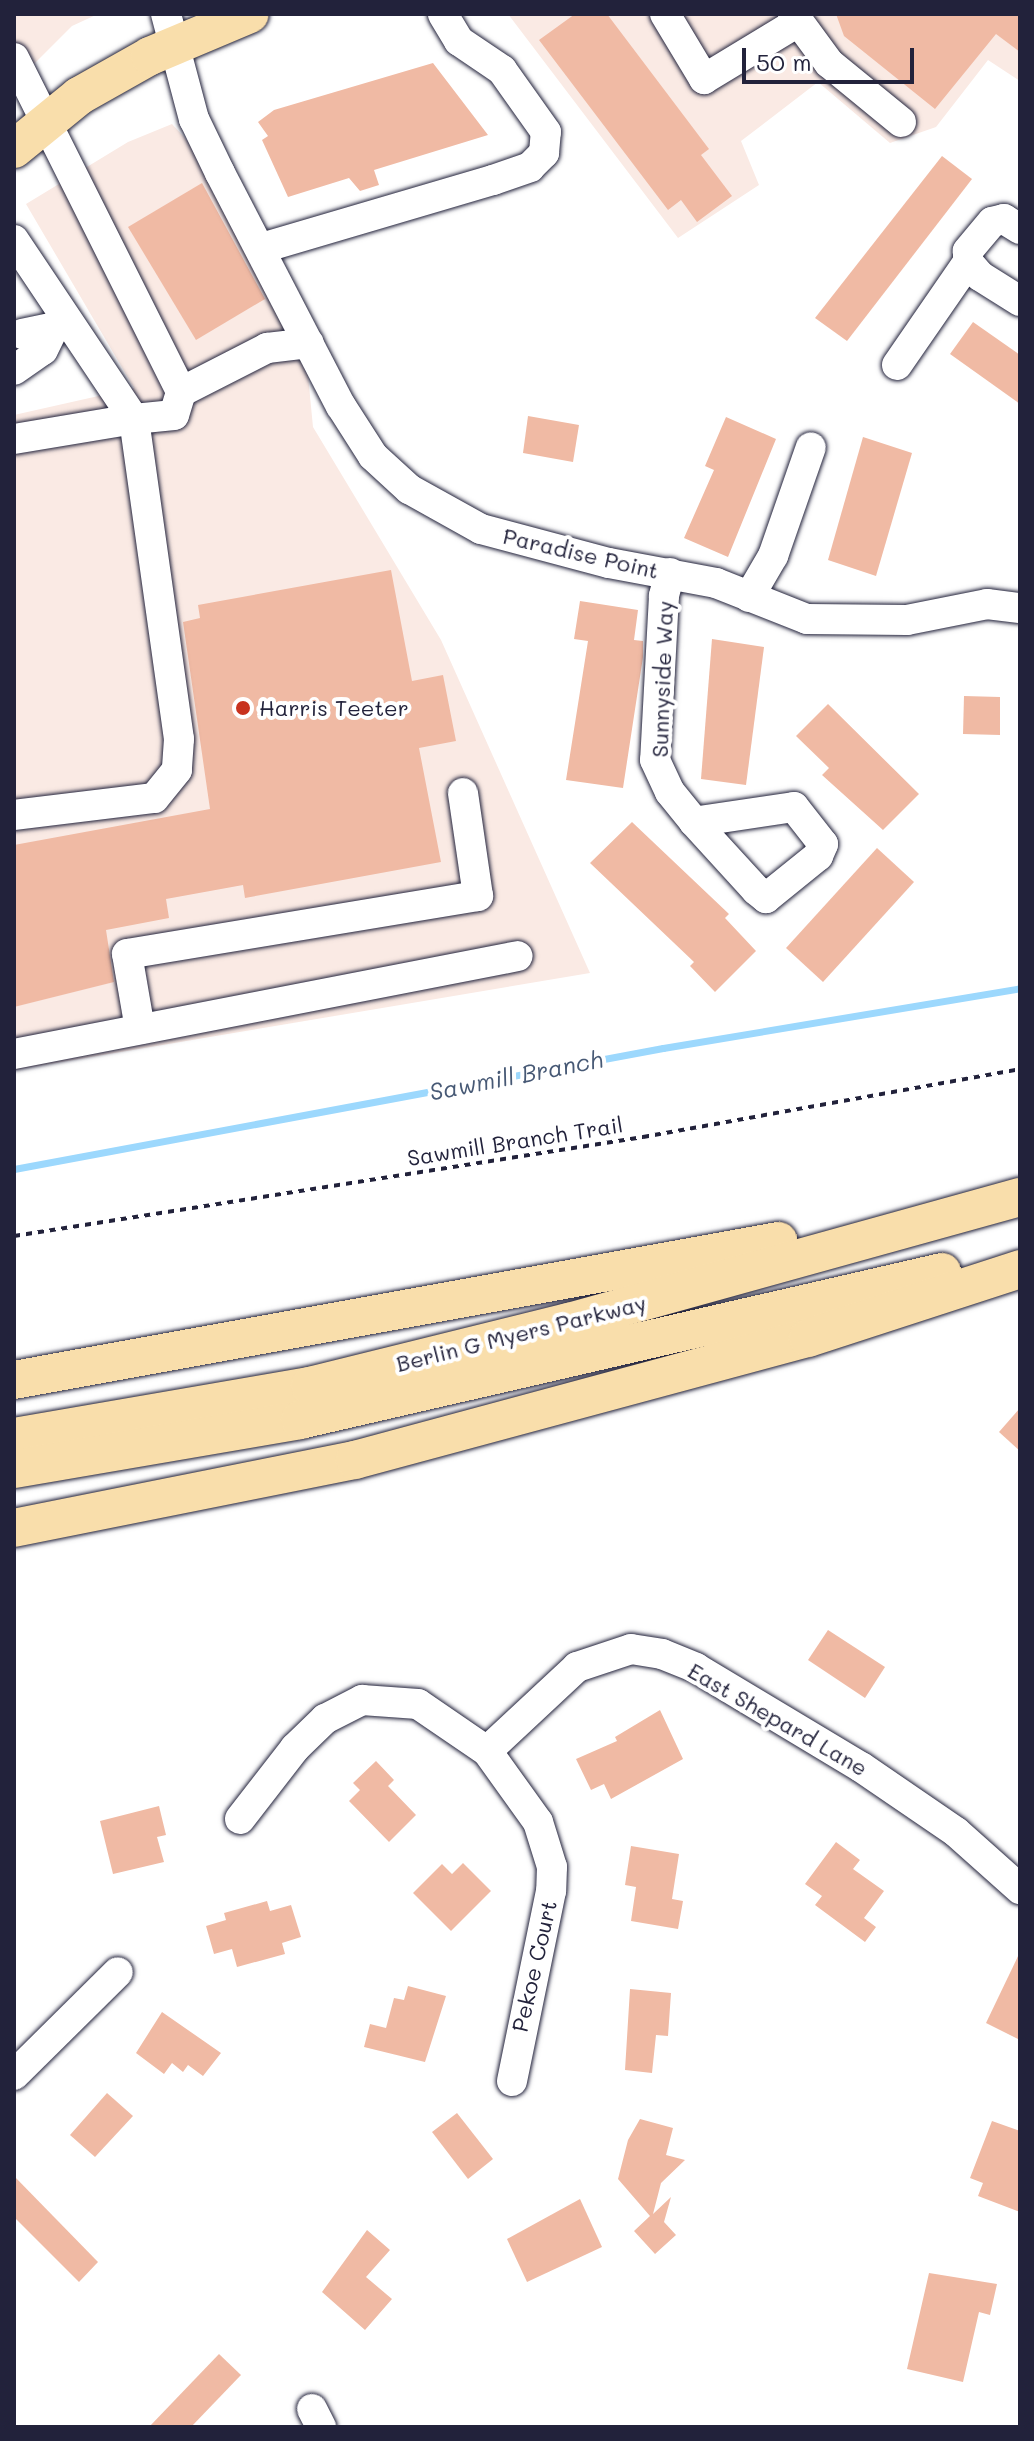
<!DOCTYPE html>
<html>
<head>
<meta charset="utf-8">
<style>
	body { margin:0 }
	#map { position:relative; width:1034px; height:2441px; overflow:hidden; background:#fff; font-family:Mali,sans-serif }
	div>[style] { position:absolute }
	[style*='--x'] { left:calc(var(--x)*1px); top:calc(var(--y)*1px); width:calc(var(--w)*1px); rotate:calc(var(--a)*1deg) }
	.built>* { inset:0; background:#faeae4 }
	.stream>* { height:7px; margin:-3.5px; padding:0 3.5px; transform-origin:3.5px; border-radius:3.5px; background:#9cd8fd }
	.building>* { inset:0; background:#f0baa4 }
	.path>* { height:4px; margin-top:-2px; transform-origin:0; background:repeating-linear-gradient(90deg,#22223b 0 6px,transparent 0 12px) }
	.roads { filter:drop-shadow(0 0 2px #22223b) drop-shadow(0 0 2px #22223b) }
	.minor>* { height:30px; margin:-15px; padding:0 15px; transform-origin:15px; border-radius:15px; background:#fff }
	.major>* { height:38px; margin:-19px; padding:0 19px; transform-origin:19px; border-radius:19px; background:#f9deab }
	.dots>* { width:22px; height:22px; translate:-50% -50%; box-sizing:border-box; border:4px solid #fff; border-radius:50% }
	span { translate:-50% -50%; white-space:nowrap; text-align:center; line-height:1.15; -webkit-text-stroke:8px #fff; paint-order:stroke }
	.street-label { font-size:22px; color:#22223b }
	.poi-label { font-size:22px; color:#22223b }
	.left { translate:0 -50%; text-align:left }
	.water-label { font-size:24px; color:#475975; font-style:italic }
	.frame { position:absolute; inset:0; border:16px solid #22223b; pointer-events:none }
	.scale { position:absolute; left:742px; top:48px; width:172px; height:36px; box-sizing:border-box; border:4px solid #22223b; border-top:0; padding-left:10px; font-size:24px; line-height:28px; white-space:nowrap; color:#22223b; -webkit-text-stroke:6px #fff; paint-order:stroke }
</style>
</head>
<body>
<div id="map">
	<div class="built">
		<i style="clip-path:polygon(14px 14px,98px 14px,72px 26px,14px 84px)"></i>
		<i style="clip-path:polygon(508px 14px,1020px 14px,1020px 81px,988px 60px,936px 127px,890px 143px,818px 82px,741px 141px,759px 185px,678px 238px)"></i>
		<i style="clip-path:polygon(172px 124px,197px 151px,306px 355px,313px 427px,441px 640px,590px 973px,14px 1070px,14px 415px,134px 388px,26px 204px,128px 142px)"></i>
	</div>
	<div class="stream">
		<i style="--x:14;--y:1169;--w:660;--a:-10.56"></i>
		<i style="--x:663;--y:1048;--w:362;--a:-9.5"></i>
	</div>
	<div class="building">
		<i style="clip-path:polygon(575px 14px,607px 14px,709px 149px,701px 155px,732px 196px,697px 222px,681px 200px,668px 210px,539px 40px)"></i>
		<i style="clip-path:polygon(836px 14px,1020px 14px,1020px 52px,996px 34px,935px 109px,844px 36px)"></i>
		<i style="clip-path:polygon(433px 63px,488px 135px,374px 170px,379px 185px,360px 191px,349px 178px,288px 197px,262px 140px,268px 136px,258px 122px,274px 110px)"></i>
		<i style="clip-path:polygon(942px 156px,972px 179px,847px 341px,815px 318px)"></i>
		<i style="clip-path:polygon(202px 183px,265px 299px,196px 340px,128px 227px)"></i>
		<i style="clip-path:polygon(973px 322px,1020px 355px,1020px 404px,950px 354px)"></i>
		<i style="clip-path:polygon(528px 416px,579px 425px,573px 462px,523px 453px)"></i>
		<i style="clip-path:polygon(726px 417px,776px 439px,728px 557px,684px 538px,714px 470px,705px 466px)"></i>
		<i style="clip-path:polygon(863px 437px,912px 453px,876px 576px,828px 560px)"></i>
		<i style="clip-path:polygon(391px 570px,412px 681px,443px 675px,456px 741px,419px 748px,441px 862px,245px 898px,243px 885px,166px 899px,169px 918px,106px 930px,114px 982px,14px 1007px,14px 845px,210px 809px,183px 622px,200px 618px,198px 605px)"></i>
		<i style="clip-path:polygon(580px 601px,638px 610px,634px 640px,643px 641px,643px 657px,623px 788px,566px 780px,588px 641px,574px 639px)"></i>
		<i style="clip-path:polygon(712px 639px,764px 647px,746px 785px,701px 779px)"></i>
		<i style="clip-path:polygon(964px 696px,1000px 697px,1000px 735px,963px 734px)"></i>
		<i style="clip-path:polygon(828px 704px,919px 794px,883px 830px,822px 775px,829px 768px,796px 736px)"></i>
		<i style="clip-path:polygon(632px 822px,729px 914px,725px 918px,756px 951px,715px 992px,690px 966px,694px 962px,590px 863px)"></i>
		<i style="clip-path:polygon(877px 848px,914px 882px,823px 982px,786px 948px)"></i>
		<i style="clip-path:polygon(1020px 1408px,1020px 1451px,999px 1432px)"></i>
		<i style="clip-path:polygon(828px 1630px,885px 1667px,865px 1698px,808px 1660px)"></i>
		<i style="clip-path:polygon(660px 1710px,683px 1759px,611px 1799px,604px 1784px,591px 1790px,576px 1759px,617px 1741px,615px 1737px)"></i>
		<i style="clip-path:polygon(376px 1761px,394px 1780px,388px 1786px,416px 1815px,389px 1842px,349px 1801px,360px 1790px,353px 1783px)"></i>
		<i style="clip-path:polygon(159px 1806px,166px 1835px,157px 1837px,164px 1862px,113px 1874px,100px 1821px)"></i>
		<i style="clip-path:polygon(836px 1842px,860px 1860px,853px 1869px,884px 1891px,864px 1918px,876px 1927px,865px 1942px,815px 1905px,822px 1896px,805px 1884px)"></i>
		<i style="clip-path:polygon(631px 1846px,679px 1854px,672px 1899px,683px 1901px,678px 1929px,631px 1921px,636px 1887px,625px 1885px)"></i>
		<i style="clip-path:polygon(463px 1863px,491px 1891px,451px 1931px,413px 1893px,442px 1864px,452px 1874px)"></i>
		<i style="clip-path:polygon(267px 1901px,270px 1911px,291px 1905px,301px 1937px,282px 1943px,285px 1954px,237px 1967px,232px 1949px,214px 1954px,206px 1926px,226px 1920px,224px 1913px)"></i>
		<i style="clip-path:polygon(1020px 1952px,1020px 2040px,986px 2023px)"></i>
		<i style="clip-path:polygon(408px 1986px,446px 1996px,425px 2062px,364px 2047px,370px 2024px,386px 2028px,394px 1998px,404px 2000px)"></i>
		<i style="clip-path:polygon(630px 1989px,671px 1993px,668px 2036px,656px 2035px,652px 2073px,625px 2070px)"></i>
		<i style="clip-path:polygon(162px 2012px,221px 2053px,203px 2076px,188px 2065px,183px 2072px,172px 2063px,164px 2074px,136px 2053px)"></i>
		<i style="clip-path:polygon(107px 2093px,133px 2116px,95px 2157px,70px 2135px)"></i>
		<i style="clip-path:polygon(457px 2113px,493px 2159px,468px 2179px,432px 2132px)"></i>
		<i style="clip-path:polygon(640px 2119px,673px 2128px,666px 2155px,685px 2160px,661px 2183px,653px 2214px,671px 2197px,664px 2222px,676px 2235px,655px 2254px,634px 2231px,650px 2216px,618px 2179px,628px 2140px)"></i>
		<i style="clip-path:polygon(992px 2121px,1020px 2131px,1020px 2212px,978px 2196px,983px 2183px,970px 2178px)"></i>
		<i style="clip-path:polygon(14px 2176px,98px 2262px,79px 2282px,14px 2217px)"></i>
		<i style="clip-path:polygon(580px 2199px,602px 2247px,527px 2282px,507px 2239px)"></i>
		<i style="clip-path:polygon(367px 2230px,390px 2250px,366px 2277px,392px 2299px,365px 2330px,322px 2292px)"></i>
		<i style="clip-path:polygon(929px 2273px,997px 2284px,990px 2315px,979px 2312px,963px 2382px,907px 2369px)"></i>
		<i style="clip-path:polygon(219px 2354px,241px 2375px,191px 2427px,149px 2427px)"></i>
	</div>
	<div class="path">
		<i style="--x:14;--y:1236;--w:637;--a:-8.94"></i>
		<i style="--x:643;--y:1137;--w:383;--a:-10.2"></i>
	</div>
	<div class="roads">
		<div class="minor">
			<i style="--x:166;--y:14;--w:109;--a:75.1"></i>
			<i style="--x:194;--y:119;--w:60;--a:64.3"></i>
			<i style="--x:220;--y:173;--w:263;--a:62.6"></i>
			<i style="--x:341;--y:406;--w:59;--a:57.4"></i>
			<i style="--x:373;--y:456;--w:49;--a:42.5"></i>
			<i style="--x:409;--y:489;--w:82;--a:29.1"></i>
			<i style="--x:481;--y:529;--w:132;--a:14.9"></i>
			<i style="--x:609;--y:563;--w:109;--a:10.6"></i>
			<i style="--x:716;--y:583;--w:98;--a:21.6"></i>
			<i style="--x:807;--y:619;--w:100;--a:0.6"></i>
			<i style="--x:907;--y:620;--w:82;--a:-11.3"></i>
			<i style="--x:987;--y:604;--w:33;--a:7"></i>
			<i style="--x:665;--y:14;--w:76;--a:59"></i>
			<i style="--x:704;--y:79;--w:110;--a:-31.2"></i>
			<i style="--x:793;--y:14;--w:61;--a:53.7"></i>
			<i style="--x:829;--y:63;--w:93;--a:39.3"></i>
			<i style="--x:14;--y:58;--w:373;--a:63.4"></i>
			<i style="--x:181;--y:392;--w:97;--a:-27.1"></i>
			<i style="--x:267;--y:348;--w:42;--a:-6.8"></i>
			<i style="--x:1020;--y:229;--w:19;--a:-148"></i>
			<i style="--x:1004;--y:219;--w:12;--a:166"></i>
			<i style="--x:992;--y:222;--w:38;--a:130"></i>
			<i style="--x:968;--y:251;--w:11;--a:90"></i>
			<i style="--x:968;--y:262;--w:18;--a:49"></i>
			<i style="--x:980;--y:276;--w:47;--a:32"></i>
			<i style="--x:14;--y:240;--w:216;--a:56.2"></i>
			<i style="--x:134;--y:419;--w:40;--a:-5.7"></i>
			<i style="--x:174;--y:415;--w:24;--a:-73"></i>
			<i style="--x:262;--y:248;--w:241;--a:-16.4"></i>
			<i style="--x:493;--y:180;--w:39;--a:-19"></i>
			<i style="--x:530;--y:167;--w:20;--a:-45"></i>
			<i style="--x:544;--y:153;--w:21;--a:-85"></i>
			<i style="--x:546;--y:132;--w:76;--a:-125.4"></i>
			<i style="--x:502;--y:70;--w:52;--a:-146"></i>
			<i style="--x:459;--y:41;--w:31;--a:-121"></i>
			<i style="--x:22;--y:334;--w:33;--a:-12"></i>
			<i style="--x:897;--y:365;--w:125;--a:-55.4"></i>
			<i style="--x:14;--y:370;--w:35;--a:-35"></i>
			<i style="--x:43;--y:350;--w:25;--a:-64"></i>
			<i style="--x:14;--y:439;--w:122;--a:-9.5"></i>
			<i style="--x:134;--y:419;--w:323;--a:82"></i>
			<i style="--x:179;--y:739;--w:31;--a:94"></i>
			<i style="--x:177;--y:770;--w:36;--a:129"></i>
			<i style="--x:154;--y:798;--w:141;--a:173.1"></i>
			<i style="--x:670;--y:573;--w:24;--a:105"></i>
			<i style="--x:664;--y:596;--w:164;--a:93.1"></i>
			<i style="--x:655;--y:760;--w:35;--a:65"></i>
			<i style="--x:670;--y:792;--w:38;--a:51"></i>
			<i style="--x:694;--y:822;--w:92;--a:47.6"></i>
			<i style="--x:756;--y:890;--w:13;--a:39"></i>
			<i style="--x:766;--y:898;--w:67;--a:-38.9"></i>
			<i style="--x:818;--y:856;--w:13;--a:-67"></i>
			<i style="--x:823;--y:844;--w:47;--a:-128.1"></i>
			<i style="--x:794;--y:807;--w:101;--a:171.5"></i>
			<i style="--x:749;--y:597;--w:48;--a:-59.7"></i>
			<i style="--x:773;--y:556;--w:115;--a:-70.8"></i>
			<i style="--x:140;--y:1029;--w:76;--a:-99.8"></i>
			<i style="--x:127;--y:954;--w:356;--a:-9.4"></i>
			<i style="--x:478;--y:896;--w:104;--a:-98.3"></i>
			<i style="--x:14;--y:1054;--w:513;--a:-11"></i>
			<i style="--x:487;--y:1751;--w:123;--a:-43"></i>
			<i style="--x:577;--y:1667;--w:57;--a:-18.4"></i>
			<i style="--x:631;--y:1649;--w:31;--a:9"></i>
			<i style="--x:662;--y:1654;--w:37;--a:22"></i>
			<i style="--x:696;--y:1668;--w:192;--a:31"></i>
			<i style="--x:861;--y:1767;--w:115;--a:34.4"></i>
			<i style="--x:956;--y:1832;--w:86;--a:41.7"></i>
			<i style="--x:240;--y:1819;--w:90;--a:-52.2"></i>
			<i style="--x:295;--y:1748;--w:42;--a:-44"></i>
			<i style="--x:325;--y:1719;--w:42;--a:-27.2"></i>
			<i style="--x:362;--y:1700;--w:56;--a:4.1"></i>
			<i style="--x:418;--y:1704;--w:83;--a:34.3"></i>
			<i style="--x:487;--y:1751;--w:87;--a:54.3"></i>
			<i style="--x:538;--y:1822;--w:47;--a:72.7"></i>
			<i style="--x:552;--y:1867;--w:24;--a:92"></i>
			<i style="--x:551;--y:1891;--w:194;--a:101.6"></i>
			<i style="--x:14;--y:2075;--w:146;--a:-44.7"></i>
			<i style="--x:312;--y:2409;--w:20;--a:63"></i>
		</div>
		<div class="major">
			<i style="--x:14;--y:149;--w:84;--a:-39.2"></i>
			<i style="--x:79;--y:96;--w:81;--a:-29.4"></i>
			<i style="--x:150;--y:56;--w:108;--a:-22.8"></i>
			<i style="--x:14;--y:1380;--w:777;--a:-10.31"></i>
			<i style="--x:14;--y:1437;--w:300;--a:-9.8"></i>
			<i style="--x:310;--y:1386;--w:267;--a:-13.9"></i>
			<i style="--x:569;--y:1322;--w:468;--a:-15.5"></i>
			<i style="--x:14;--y:1469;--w:290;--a:-9.7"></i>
			<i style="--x:300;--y:1420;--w:659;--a:-12.98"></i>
			<i style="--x:14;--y:1528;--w:348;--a:-11.3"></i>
			<i style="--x:355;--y:1460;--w:469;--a:-15.1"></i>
			<i style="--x:808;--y:1338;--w:223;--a:-18"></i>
		</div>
	</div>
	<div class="dots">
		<i style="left:243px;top:708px;background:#c8321e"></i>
	</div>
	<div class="street-label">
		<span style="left:581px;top:553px;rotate:13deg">Paradise Point</span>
		<span style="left:662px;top:679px;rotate:-88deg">Sunnyside Way</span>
		<span style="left:515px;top:1141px;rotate:-9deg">Sawmill Branch Trail</span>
		<span style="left:521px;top:1333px;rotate:-14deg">Berlin G Myers Parkway</span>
		<span style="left:778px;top:1719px;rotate:30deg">East Shepard Lane</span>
		<span style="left:534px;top:1966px;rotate:-77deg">Pekoe Court</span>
	</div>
	<div class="poi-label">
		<span class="left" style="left:259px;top:708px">Harris Teeter</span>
	</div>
	<div class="water-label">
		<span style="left:516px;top:1075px;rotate:-11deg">Sawmill Branch</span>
	</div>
	<div class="frame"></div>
	<div class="scale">50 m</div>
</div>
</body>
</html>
